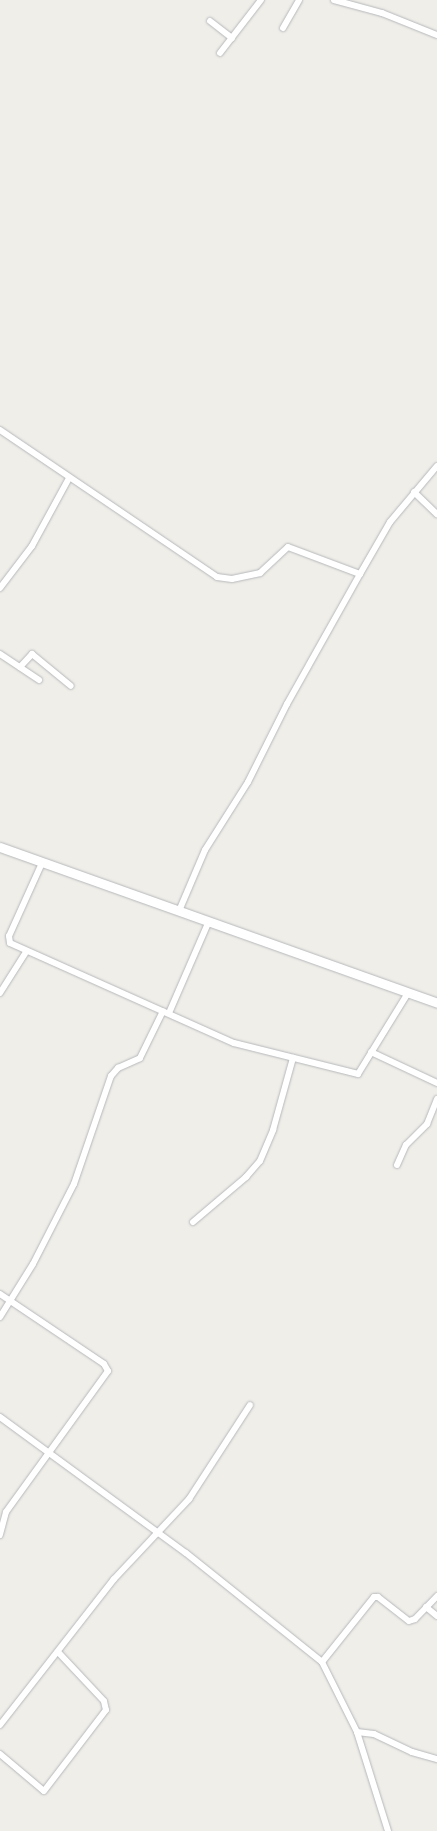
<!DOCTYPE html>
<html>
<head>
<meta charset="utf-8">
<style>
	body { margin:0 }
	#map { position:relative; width:437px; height:1831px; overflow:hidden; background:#f0eee9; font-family:Quicksand,sans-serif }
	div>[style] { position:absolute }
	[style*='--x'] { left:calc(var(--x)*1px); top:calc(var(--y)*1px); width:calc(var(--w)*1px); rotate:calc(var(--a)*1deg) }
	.roads { filter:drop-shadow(0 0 1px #b5b8bb) drop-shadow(0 0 1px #b5b8bb) }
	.minor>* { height:6px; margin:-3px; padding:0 3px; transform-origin:3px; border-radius:3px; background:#fff }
	.secondary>* { height:9px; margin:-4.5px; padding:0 4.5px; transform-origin:4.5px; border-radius:4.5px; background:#fff }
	span { translate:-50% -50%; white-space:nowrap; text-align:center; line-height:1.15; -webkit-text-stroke:4.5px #fff; paint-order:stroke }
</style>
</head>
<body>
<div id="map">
	<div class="roads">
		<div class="minor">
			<i style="--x:334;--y:0;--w:50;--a:15.2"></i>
			<i style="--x:382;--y:13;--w:59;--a:21.8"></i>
			<i style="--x:210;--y:21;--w:28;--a:38"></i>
			<i style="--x:283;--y:28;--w:32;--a:-60"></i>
			<i style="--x:220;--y:53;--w:67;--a:-52.3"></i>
			<i style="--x:0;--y:430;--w:262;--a:34.1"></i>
			<i style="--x:217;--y:577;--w:15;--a:8"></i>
			<i style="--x:232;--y:579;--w:29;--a:-12"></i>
			<i style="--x:260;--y:573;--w:38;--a:-43"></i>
			<i style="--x:288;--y:547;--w:77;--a:20.6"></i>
			<i style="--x:360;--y:574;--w:149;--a:119.3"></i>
			<i style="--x:287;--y:704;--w:87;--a:116.6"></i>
			<i style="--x:248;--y:782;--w:80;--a:122.3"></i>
			<i style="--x:205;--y:850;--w:66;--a:113.1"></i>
			<i style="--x:414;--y:492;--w:32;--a:44"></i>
			<i style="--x:360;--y:574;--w:60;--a:-60"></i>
			<i style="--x:390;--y:522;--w:73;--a:-50"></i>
			<i style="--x:0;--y:588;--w:53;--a:-52.7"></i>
			<i style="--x:32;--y:546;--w:77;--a:-61.4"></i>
			<i style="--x:0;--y:654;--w:47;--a:33.7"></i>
			<i style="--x:20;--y:667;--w:18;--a:-47"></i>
			<i style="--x:32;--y:654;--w:50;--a:39.4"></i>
			<i style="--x:42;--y:863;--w:80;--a:114.3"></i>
			<i style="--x:9;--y:936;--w:7;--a:82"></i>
			<i style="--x:10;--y:943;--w:245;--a:24.1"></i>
			<i style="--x:234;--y:1043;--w:128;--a:14"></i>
			<i style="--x:358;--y:1074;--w:95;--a:-58.3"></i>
			<i style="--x:0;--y:993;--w:49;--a:-57.6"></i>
			<i style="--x:169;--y:1013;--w:100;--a:-66.5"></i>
			<i style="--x:371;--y:1052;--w:73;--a:25.2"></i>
			<i style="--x:397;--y:1165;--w:22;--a:-66"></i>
			<i style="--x:406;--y:1145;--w:30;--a:-45"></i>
			<i style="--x:427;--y:1124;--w:27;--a:-68"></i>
			<i style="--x:193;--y:1222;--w:70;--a:-40.3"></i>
			<i style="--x:246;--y:1177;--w:21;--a:-49"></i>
			<i style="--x:260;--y:1161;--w:34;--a:-67"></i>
			<i style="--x:273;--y:1130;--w:75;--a:-74.5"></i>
			<i style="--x:0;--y:1294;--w:125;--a:33.9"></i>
			<i style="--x:104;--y:1364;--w:8;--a:60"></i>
			<i style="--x:108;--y:1371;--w:174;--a:125.9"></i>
			<i style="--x:6;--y:1512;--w:24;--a:105"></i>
			<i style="--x:0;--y:1317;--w:62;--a:-58.1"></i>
			<i style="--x:33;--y:1264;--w:90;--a:-62.9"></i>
			<i style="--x:74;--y:1184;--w:114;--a:-71.1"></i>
			<i style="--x:111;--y:1076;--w:11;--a:-49"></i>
			<i style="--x:118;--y:1068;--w:24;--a:-24"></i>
			<i style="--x:140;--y:1058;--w:52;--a:-63.9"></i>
			<i style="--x:0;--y:1417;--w:230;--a:36.2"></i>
			<i style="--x:186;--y:1553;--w:174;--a:38.7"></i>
			<i style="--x:322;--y:1662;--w:78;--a:63.4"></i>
			<i style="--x:357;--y:1732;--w:104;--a:72.6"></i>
			<i style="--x:426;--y:1607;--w:14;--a:39"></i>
			<i style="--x:322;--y:1662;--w:83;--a:-51.3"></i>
			<i style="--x:374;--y:1597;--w:4;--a:0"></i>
			<i style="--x:378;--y:1597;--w:39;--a:38"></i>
			<i style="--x:409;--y:1621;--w:6;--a:-18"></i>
			<i style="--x:415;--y:1619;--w:32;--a:-46"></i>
			<i style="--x:0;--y:1725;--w:185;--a:-52"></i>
			<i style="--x:114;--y:1579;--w:110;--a:-46.8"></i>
			<i style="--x:189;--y:1499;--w:112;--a:-57"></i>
			<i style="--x:357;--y:1732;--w:17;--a:7"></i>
			<i style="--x:374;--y:1734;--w:42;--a:25.3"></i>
			<i style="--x:412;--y:1752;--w:26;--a:16"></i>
			<i style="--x:0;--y:1754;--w:57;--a:40.1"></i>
			<i style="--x:44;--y:1791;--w:102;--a:-52.6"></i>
			<i style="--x:106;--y:1710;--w:9;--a:-103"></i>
			<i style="--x:104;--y:1701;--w:67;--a:-133.2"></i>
		</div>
		<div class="secondary">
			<i style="--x:0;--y:847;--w:464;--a:19.6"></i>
		</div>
	</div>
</div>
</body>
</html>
